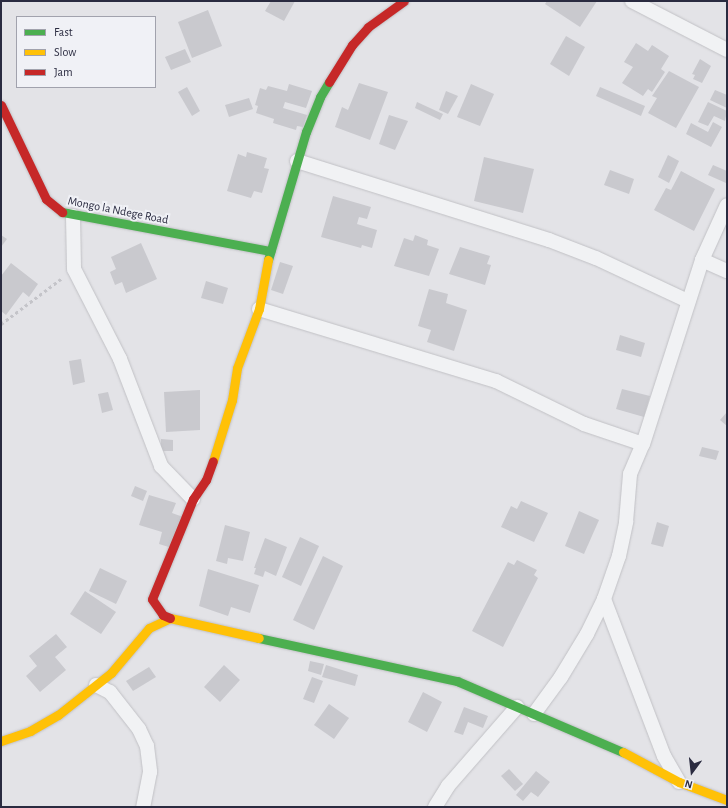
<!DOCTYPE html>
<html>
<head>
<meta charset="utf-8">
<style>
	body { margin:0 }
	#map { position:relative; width:728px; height:808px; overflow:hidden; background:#e3e3e7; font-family:"Alegreya Sans",sans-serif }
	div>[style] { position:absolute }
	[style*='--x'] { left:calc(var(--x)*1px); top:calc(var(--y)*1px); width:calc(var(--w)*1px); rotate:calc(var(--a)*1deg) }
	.building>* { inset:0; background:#c9c9ce }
	.path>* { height:2.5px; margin-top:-1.25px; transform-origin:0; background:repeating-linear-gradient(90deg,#c4c4c9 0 3px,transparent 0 6px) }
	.roads { filter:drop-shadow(0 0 1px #c1c1c5) drop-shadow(0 0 1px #c1c1c5) }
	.street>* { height:14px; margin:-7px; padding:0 7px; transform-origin:7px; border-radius:7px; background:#f1f2f4 }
	.fast>* { height:9px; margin:-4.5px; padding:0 4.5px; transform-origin:4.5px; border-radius:4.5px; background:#4caf50 }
	.slow>* { height:9px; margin:-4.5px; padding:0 4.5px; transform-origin:4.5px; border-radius:4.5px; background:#ffc107 }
	.jam>* { height:9px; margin:-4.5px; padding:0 4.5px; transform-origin:4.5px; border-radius:4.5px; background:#c62828 }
	span { translate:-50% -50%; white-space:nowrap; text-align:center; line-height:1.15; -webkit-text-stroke:4px #f0f1f6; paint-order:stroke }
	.street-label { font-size:12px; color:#2a2b40 }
	.frame { position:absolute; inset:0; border:2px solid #2a2b40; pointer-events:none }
	.legend { position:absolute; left:16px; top:16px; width:140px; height:72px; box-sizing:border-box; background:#f0f1f6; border:1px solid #a1a2ad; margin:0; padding:5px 7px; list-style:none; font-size:12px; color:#2a2b40 }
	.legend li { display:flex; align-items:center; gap:8px; height:20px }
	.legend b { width:20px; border:1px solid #a1a2ad }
	.north { position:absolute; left:672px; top:752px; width:40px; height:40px; -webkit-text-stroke:3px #f0f1f6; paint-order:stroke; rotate:195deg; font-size:11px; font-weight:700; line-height:16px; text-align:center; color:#2a2b40 }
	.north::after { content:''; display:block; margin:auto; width:14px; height:18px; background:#2a2b40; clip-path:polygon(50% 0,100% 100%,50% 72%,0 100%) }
</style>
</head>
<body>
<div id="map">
	<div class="building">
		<i style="clip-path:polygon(271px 1px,295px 1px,284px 21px,265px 11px)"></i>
		<i style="clip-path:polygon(547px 1px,597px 1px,580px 27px,545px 4px)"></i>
		<i style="clip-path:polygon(208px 10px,222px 46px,192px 58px,178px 22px)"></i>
		<i style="clip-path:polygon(566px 36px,585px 47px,569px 76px,550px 64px)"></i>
		<i style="clip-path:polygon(636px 43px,648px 51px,652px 45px,669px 56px,661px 69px,665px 72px,652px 92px,648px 89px,643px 96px,622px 83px,633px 67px,624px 62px)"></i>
		<i style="clip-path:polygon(185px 49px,191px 62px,171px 70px,165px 57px)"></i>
		<i style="clip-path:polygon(700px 59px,711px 66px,702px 83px,693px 79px,695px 75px,692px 74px)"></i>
		<i style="clip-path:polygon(669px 71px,699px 87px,676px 128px,648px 113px,657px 98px,652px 96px)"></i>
		<i style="clip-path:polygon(359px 83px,388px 92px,370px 140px,335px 127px,342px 107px,348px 110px)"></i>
		<i style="clip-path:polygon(289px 84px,312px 91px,306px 108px,285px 102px,283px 108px,307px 115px,303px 127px,297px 126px,296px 130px,273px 123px,274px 119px,256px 113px,258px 106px,255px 105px,260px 88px,266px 90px,268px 86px,287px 91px)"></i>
		<i style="clip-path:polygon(471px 84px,494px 94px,480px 126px,457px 117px)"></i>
		<i style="clip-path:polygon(187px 87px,200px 111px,192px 116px,178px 92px)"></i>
		<i style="clip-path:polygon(600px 87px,645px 106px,641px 116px,596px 96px)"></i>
		<i style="clip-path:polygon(715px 90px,727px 95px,727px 108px,710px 100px)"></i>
		<i style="clip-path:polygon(446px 91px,458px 96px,448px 114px,439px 110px)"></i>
		<i style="clip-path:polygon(249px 98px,253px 109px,229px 117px,225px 105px)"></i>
		<i style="clip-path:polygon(417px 102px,443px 114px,440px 120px,415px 108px)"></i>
		<i style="clip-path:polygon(708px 102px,727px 111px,725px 121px,714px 116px,708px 126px,698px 122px)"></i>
		<i style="clip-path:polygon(389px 115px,408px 121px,395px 150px,379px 144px)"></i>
		<i style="clip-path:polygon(713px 122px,722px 127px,711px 147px,686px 134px,691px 123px,708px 132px)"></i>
		<i style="clip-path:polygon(247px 152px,267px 158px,264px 168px,269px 169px,262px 193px,254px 191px,251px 198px,227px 191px,238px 154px,246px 157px)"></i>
		<i style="clip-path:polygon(668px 155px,679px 161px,669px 183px,658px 177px)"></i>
		<i style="clip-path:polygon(484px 157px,534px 169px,523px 213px,474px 201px)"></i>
		<i style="clip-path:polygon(713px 165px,727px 171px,726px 183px,708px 175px)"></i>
		<i style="clip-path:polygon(610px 170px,634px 179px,629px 194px,604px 185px)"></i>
		<i style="clip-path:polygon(681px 171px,715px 189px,694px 231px,654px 210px,666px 188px,671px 190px)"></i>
		<i style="clip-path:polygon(333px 196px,371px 207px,367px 219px,359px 217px,357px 224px,377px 230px,372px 248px,362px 245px,361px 248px,321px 237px)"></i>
		<i style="clip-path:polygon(1px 235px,7px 239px,1px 247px)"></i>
		<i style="clip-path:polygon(415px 235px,428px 240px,427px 245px,439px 249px,429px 276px,394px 266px,404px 238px,413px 241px)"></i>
		<i style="clip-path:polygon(141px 243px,157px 279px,126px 293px,122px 282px,115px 285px,110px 272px,116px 269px,111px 257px)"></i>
		<i style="clip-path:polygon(460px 247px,490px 256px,487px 264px,491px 265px,485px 285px,449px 274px)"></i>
		<i style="clip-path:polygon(280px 262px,293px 266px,283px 294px,271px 290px)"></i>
		<i style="clip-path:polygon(11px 263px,38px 284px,29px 297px,23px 292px,6px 315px,1px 311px,1px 276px)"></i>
		<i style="clip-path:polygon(206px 281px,228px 288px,223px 304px,201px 298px)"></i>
		<i style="clip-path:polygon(429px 289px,448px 294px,446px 303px,467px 310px,454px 351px,427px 342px,431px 330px,418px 326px)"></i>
		<i style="clip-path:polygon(620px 335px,645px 343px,641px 357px,616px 350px)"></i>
		<i style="clip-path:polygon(81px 359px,85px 382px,73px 385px,69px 361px)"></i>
		<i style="clip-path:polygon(622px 389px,650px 396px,644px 417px,616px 409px)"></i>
		<i style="clip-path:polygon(200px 390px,200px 430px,166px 432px,164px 392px)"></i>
		<i style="clip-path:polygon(108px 392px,113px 410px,102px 413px,98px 394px)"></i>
		<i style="clip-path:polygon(727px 412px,727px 426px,720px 420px)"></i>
		<i style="clip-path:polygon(161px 439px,173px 440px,173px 451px,161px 451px)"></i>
		<i style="clip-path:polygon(702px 447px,719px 451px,716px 460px,699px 456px)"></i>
		<i style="clip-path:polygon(135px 486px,147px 491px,143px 501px,131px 496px)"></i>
		<i style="clip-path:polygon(149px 495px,176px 503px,172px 513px,183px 517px,172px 548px,159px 544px,162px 532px,139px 525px)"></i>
		<i style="clip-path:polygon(521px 501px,548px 513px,534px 542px,501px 527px,511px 506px,517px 509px)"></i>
		<i style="clip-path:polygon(579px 511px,599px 520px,584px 554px,565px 546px)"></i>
		<i style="clip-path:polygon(657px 522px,669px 526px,663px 547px,651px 544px)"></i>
		<i style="clip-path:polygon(225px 525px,250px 532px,243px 561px,228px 558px,227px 564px,216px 561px)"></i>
		<i style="clip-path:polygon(300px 537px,319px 546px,301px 586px,282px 577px)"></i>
		<i style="clip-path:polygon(265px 538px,287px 547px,276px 576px,265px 571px,263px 577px,254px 574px,256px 568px,254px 568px)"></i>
		<i style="clip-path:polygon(323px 556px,343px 566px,314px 630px,293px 620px)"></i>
		<i style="clip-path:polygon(517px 560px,537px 570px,534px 575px,538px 578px,503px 647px,472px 631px,508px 562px,514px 565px)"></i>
		<i style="clip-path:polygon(100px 568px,127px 581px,116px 604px,89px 591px)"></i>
		<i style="clip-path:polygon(208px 569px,259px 585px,250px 613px,231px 607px,228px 616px,199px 606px)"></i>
		<i style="clip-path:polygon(85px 591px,116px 612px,101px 634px,70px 614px)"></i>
		<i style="clip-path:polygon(56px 634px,67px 647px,55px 657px,66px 670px,40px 692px,26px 676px,37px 666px,29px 656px)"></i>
		<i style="clip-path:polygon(310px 661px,324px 664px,321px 675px,308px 671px)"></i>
		<i style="clip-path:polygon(224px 665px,240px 680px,220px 702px,204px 687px)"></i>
		<i style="clip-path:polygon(326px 665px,358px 675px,355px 686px,322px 677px)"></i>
		<i style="clip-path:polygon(149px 667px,156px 677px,133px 691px,126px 681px)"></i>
		<i style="clip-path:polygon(312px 677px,323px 681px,314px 703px,303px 699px)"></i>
		<i style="clip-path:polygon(423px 692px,442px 702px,427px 732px,408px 722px)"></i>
		<i style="clip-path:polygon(329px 704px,349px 718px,334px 739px,314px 725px)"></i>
		<i style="clip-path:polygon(464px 707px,488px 716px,483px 728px,468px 722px,463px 735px,454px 732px)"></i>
		<i style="clip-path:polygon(509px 769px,523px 784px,515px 791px,501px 776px)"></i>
		<i style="clip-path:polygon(536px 771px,550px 782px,538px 797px,531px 792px,523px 801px,516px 795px)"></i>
	</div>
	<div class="path">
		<i style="--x:1;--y:324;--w:76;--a:-37"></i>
	</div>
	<div class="roads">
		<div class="street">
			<i style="--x:632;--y:1;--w:107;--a:27.3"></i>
			<i style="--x:297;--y:161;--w:264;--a:17.4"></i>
			<i style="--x:549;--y:240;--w:50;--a:21"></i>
			<i style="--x:596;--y:258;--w:102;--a:25.1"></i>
			<i style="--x:73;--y:216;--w:53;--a:88.9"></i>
			<i style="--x:74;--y:269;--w:101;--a:62.9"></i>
			<i style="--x:120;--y:359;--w:115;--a:69"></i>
			<i style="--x:161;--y:466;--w:46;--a:45.9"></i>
			<i style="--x:702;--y:260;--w:27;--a:24"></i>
			<i style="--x:259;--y:309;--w:248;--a:16.9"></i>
			<i style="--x:496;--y:381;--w:98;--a:26"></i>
			<i style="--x:584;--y:424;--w:62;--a:18.7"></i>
			<i style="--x:604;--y:599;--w:168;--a:69.1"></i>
			<i style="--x:664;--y:756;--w:30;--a:60"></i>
			<i style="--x:96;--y:685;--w:16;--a:27"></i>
			<i style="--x:110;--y:692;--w:47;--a:51.9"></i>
			<i style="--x:139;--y:729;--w:19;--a:65"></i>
			<i style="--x:147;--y:746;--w:26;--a:83"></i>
			<i style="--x:150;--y:772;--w:36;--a:101"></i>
			<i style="--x:534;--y:714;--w:46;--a:-53.9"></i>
			<i style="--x:561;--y:677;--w:50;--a:-58.8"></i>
			<i style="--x:587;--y:634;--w:39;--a:-64"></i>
			<i style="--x:604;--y:599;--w:46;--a:-70.8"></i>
			<i style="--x:619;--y:556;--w:35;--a:-78"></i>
			<i style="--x:626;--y:522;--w:48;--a:-85.2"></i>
			<i style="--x:630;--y:474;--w:33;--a:-67"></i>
			<i style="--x:643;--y:444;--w:193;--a:-72.2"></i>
			<i style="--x:702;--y:260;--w:60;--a:-65.6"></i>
			<i style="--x:435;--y:807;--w:25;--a:-58"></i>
			<i style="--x:448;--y:786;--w:105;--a:-48.9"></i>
		</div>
		<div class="fast">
			<i style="--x:62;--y:212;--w:212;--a:10.6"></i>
			<i style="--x:268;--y:260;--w:134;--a:-73.5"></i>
			<i style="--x:306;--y:132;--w:38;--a:-68"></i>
			<i style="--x:320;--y:97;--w:17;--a:-59"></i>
			<i style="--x:259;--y:638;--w:203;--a:12.3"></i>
			<i style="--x:457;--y:681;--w:181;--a:23.2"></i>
		</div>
		<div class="slow">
			<i style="--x:213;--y:461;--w:64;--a:-72.7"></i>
			<i style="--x:232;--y:400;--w:32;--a:-81"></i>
			<i style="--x:237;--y:368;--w:63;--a:-69.6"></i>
			<i style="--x:259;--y:309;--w:50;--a:-79.6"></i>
			<i style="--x:1;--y:741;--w:31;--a:-19"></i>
			<i style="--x:30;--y:731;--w:32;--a:-30"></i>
			<i style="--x:58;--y:715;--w:68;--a:-38.4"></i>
			<i style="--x:111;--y:673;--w:59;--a:-49.8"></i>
			<i style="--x:149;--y:628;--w:23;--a:-25"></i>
			<i style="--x:170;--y:618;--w:91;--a:12.7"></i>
			<i style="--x:623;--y:752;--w:64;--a:28.2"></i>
			<i style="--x:679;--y:782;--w:51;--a:20.6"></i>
		</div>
		<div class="jam">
			<i style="--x:329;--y:82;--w:44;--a:-58.1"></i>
			<i style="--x:352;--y:45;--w:24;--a:-48"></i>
			<i style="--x:368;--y:27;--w:44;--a:-35.8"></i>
			<i style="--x:1;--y:105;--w:104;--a:64.4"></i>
			<i style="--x:46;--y:199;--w:21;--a:39"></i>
			<i style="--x:170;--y:618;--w:8;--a:-157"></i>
			<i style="--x:163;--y:615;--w:19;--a:-125"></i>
			<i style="--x:152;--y:599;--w:108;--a:-67.7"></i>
			<i style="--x:193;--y:499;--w:23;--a:-56"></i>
			<i style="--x:206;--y:480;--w:20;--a:-70"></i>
		</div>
	</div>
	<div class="street-label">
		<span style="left:118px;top:211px;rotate:11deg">Mongo la Ndege Road</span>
	</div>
	<div class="frame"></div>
	<ul class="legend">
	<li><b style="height:5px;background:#4caf50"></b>Fast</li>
	<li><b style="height:5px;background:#ffc107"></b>Slow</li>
	<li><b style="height:5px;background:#c62828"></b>Jam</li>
	</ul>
	<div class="north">N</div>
</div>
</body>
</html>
